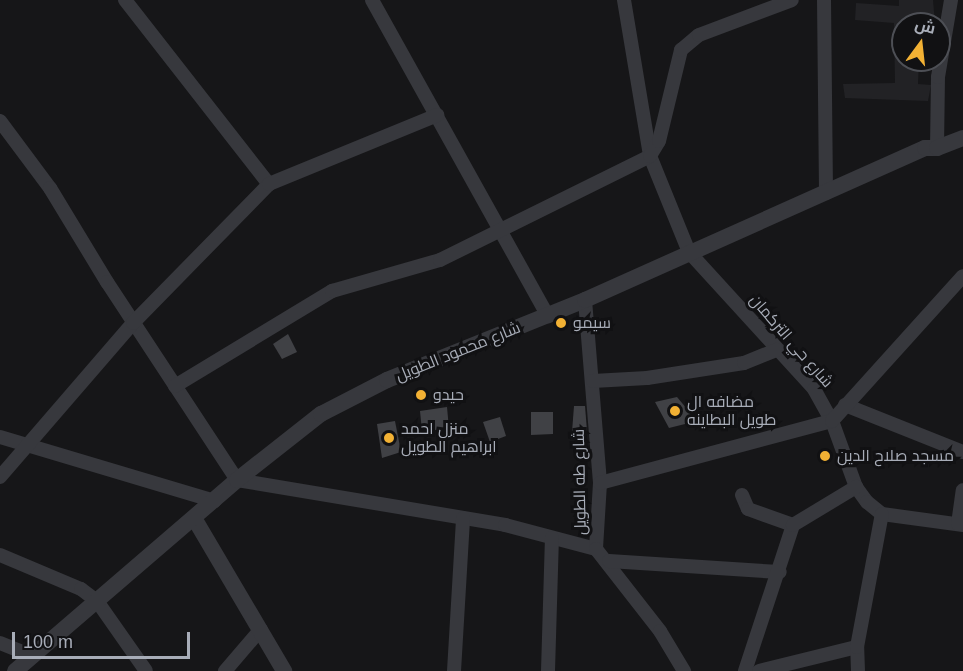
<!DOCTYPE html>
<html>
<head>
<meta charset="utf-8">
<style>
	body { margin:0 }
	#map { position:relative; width:963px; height:671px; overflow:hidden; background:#161618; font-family:Helvetica,Cairo,sans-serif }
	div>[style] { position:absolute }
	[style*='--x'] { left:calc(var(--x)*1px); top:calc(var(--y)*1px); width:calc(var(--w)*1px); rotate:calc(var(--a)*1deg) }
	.built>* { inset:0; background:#222225 }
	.building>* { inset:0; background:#404145 }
	.minor>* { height:14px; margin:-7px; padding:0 7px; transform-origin:7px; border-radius:7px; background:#37383d }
	.tertiary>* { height:16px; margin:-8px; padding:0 8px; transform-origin:8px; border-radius:8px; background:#37383d }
	.dots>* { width:16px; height:16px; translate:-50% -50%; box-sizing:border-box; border:3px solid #111113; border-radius:50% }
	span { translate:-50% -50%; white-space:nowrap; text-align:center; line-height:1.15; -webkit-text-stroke:6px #111113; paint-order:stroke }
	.poi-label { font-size:16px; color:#a8adb8 }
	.left { translate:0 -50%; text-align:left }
	.street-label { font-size:16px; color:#a8adb8 }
	.north { position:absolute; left:891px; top:12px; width:60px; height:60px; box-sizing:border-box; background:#111113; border:2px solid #4d4f55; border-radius:50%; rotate:15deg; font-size:16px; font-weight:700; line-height:24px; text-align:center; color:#a8adb8 }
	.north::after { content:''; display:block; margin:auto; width:21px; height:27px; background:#f2b134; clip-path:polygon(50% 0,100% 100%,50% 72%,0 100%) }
	.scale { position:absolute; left:12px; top:632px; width:178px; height:27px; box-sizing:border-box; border:3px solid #a8adb8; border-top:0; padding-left:8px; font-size:18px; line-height:21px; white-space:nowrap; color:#a8adb8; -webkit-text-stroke:4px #111113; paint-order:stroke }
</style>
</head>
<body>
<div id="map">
	<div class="built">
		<i style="clip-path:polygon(899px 0,933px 0,935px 24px,903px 24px,903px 60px,919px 60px,918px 84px,931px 85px,928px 101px,845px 98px,843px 84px,895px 83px,894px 23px,855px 20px,856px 3px,899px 6px)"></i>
	</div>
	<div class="building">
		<i style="clip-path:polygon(288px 334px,297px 352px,282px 359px,273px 344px)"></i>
		<i style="clip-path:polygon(677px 397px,697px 421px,669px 428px,655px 402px)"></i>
		<i style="clip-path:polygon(574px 406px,585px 406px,587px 431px,572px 432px)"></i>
		<i style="clip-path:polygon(447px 407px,449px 429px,422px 431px,420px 411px)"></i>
		<i style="clip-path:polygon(531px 412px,553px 412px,553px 434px,531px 435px)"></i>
		<i style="clip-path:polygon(500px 417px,506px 436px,490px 442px,483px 422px)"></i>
		<i style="clip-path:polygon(395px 421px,401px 452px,382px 458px,377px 424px)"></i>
	</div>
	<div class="minor">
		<i style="--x:125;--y:0;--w:234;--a:52"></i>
		<i style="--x:372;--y:0;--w:362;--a:60.9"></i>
		<i style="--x:624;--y:0;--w:158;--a:80.5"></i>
		<i style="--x:650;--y:156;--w:104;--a:67.9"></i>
		<i style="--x:689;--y:252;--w:185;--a:47.6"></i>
		<i style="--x:814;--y:389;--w:37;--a:61"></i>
		<i style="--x:832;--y:421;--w:70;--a:70"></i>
		<i style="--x:856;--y:487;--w:19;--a:54"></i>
		<i style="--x:867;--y:502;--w:19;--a:39"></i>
		<i style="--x:882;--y:514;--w:82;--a:7.7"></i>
		<i style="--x:824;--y:0;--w:193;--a:89.4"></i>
		<i style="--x:0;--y:121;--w:84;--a:53.3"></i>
		<i style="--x:50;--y:188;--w:110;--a:58.8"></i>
		<i style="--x:107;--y:282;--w:237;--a:56.7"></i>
		<i style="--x:237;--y:480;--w:272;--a:9.5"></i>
		<i style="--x:505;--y:525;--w:94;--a:14.8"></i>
		<i style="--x:937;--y:148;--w:71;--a:-89.2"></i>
		<i style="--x:938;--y:77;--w:78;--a:-80.4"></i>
		<i style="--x:585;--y:300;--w:184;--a:85.3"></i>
		<i style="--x:600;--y:483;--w:66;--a:93.5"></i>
		<i style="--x:596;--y:549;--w:104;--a:52"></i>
		<i style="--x:660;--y:631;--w:47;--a:59"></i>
		<i style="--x:593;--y:381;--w:54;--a:-3.2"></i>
		<i style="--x:647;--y:378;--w:98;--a:-8.8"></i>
		<i style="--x:744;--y:363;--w:35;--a:-22"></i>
		<i style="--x:175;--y:386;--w:184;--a:-31.2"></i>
		<i style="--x:332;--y:291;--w:112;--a:-16"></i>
		<i style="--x:440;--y:260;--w:234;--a:-26.3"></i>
		<i style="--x:650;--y:156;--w:17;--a:-59"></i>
		<i style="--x:659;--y:141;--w:94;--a:-76.4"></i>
		<i style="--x:681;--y:50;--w:23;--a:-40"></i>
		<i style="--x:699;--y:35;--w:99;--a:-20.6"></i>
		<i style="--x:845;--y:405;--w:127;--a:21.7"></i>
		<i style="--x:0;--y:437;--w:224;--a:16.6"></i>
		<i style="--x:0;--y:477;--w:203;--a:-49.2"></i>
		<i style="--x:133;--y:323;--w:194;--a:-45.6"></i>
		<i style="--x:269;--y:184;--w:182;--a:-22.3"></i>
		<i style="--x:600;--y:483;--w:240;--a:-15"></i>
		<i style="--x:832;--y:421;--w:195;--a:-47.9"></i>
		<i style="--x:742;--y:495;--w:15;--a:67"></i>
		<i style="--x:748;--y:509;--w:48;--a:19.6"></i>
		<i style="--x:958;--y:524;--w:34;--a:-82"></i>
		<i style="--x:0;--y:555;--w:88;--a:22.8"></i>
		<i style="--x:81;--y:589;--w:20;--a:37"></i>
		<i style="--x:97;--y:601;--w:85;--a:55"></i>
		<i style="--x:609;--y:561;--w:171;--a:3.7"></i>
		<i style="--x:0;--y:643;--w:35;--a:22"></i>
		<i style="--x:225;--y:671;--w:55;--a:-49.4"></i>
		<i style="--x:454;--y:671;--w:153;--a:-86.6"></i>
		<i style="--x:548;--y:671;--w:133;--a:-88.3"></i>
		<i style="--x:745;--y:671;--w:154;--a:-71.8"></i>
		<i style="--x:793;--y:525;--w:74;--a:-31.1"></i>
		<i style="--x:759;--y:671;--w:101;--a:-13.8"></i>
		<i style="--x:858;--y:671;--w:24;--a:-92"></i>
		<i style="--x:857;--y:647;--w:135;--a:-79.4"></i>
	</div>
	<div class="tertiary">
		<i style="--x:194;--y:518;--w:178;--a:59.5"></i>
		<i style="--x:15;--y:671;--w:293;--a:-40.7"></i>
		<i style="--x:237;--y:480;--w:107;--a:-38.2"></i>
		<i style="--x:321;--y:414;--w:74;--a:-27.3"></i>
		<i style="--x:387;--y:380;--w:214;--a:-22"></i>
		<i style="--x:585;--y:300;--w:372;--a:-24.1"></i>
		<i style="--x:925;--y:148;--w:12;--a:0"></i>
		<i style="--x:937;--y:148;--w:28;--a:-21"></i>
	</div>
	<div class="dots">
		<i style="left:561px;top:323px;background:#f2b134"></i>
		<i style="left:421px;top:395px;background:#f2b134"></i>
		<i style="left:675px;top:411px;background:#f2b134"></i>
		<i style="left:389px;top:438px;background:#f2b134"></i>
		<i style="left:825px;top:456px;background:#f2b134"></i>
	</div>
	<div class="poi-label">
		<span class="left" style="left:573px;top:323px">سيمو</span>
		<span class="left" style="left:433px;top:395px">حيدو</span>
		<span class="left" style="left:687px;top:411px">مضافه ال<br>طويل البطاينه</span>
		<span class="left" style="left:401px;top:438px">منزل احمد<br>ابراهيم الطويل</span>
		<span class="left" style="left:837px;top:456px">مسجد صلاح الدين</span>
	</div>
	<div class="street-label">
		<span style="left:791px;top:341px;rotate:49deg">شارع حي التركمان</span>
		<span style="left:458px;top:352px;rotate:-22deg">شارع محمود الطويل</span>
		<span style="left:580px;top:482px;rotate:-91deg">شارع طه الطويل</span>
	</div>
	<div class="north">ش</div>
	<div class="scale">100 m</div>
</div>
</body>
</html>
